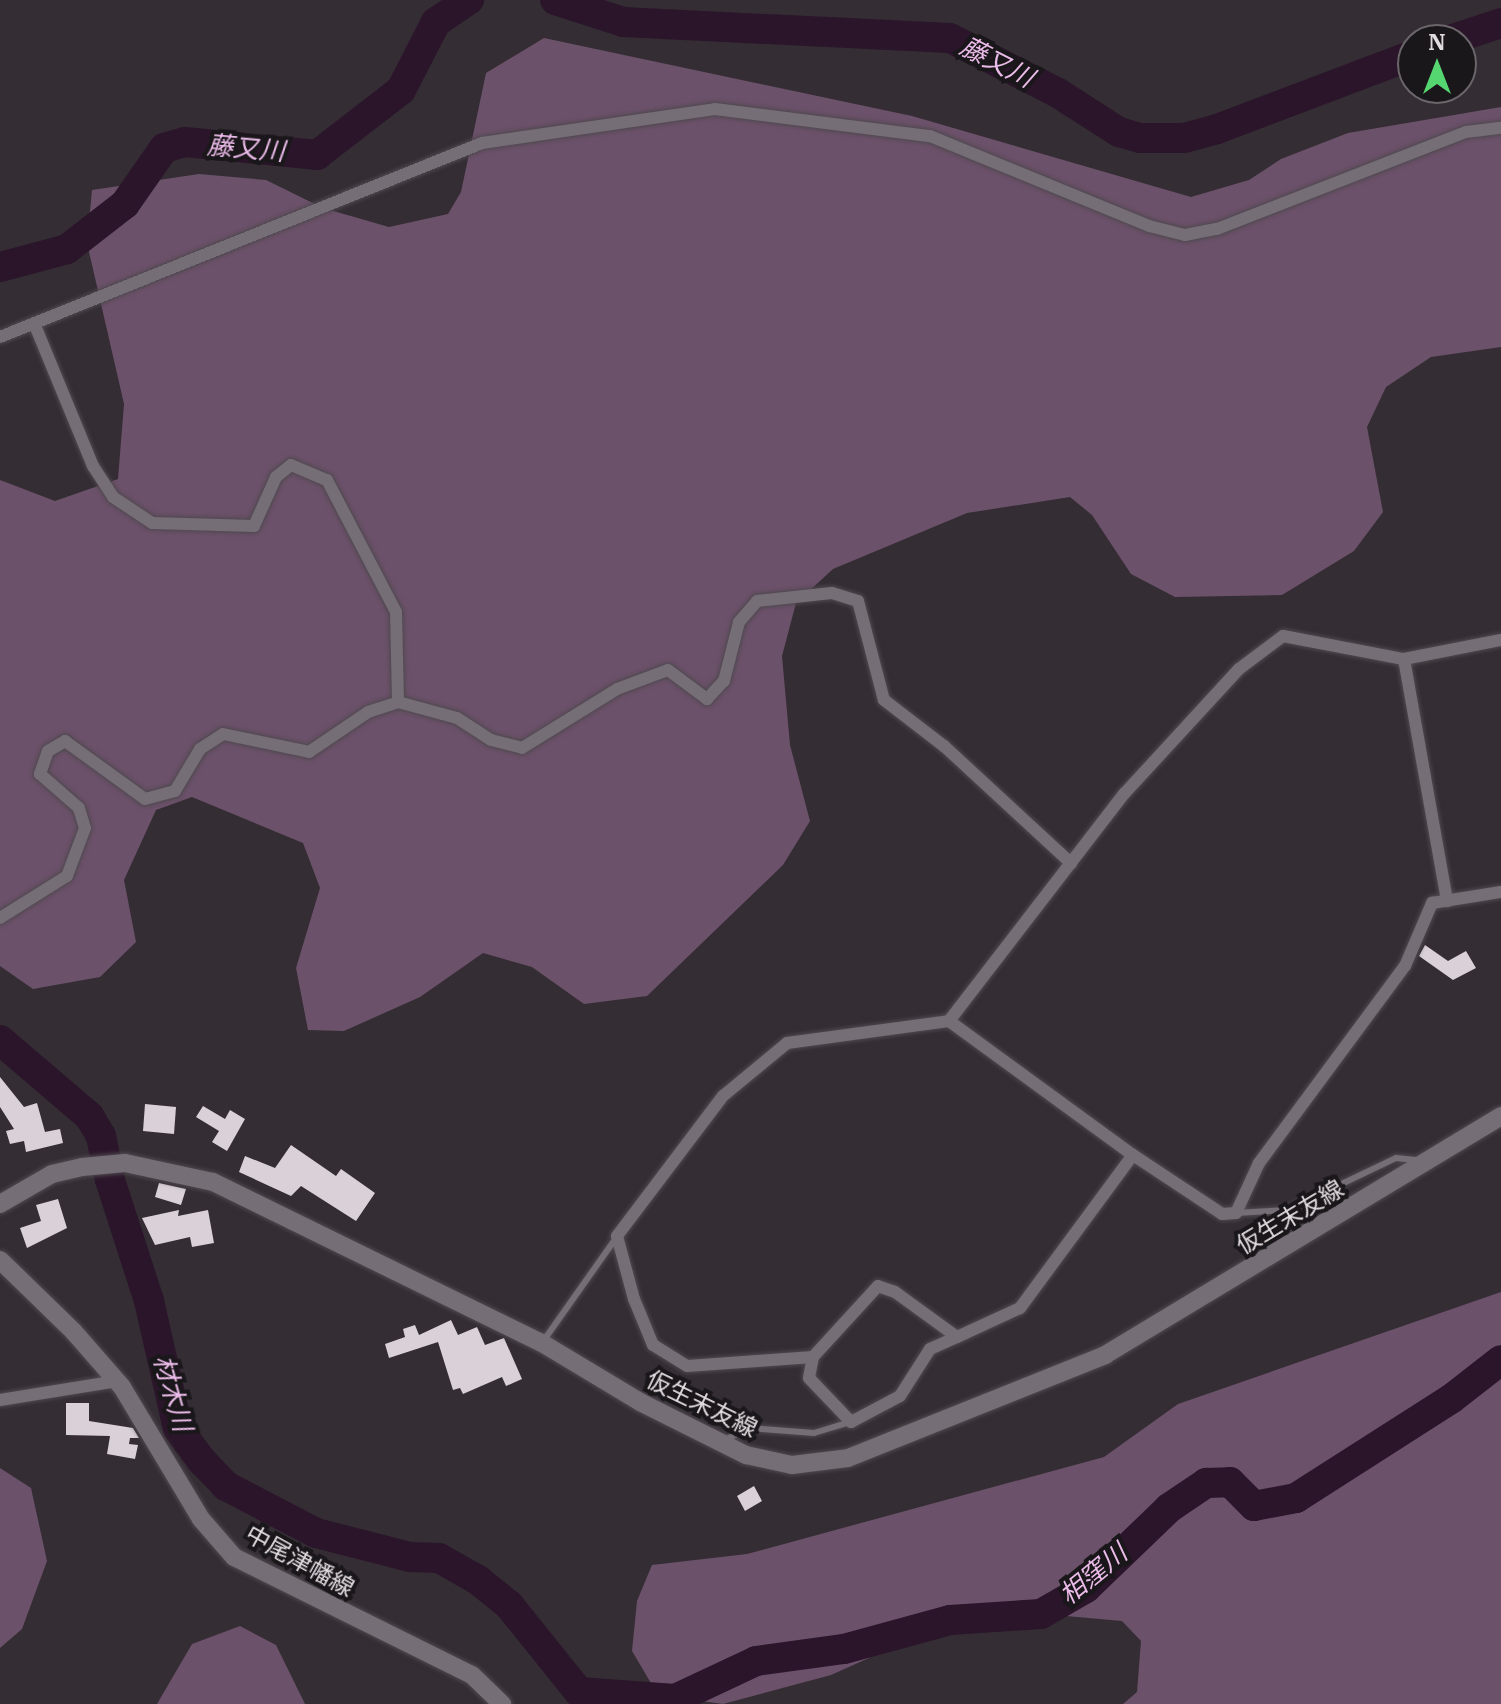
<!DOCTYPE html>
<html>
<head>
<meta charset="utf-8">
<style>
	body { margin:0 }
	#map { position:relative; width:1501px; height:1704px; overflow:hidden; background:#342d34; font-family:"IBM Plex Serif","Noto Sans JP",serif }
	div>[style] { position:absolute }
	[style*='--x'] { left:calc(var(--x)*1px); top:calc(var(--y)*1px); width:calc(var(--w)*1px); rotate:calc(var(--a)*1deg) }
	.forest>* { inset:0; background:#6c516a }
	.river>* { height:30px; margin:-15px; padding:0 15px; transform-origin:15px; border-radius:15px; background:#2b152a }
	.building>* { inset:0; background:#d9d0d8 }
	.roads { filter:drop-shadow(0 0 2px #4f494f) drop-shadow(0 0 2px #4f494f) }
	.service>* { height:6px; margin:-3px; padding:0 3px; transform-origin:3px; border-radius:3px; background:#766e76 }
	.minor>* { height:12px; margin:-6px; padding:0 6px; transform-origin:6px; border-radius:6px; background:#766e76 }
	.secondary>* { height:18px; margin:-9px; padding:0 9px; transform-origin:9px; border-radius:9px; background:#766e76 }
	span { translate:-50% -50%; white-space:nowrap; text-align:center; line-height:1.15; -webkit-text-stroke:8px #1a171a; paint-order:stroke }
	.street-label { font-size:24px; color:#e1dce0 }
	.water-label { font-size:26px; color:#ebbbe9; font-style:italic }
	.north { position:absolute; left:1397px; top:24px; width:80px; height:80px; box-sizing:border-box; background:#1a171a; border:2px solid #6a6669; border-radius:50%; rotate:0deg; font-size:22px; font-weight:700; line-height:32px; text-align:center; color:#e1dce0 }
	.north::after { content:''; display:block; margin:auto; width:28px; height:36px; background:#56d671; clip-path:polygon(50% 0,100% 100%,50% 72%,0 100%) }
</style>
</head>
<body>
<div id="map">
	<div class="forest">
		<i style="clip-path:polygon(544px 38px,912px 116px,1191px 197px,1249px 180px,1281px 159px,1348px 133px,1501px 107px,1501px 347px,1431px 357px,1386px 387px,1367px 427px,1383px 512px,1354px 551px,1282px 595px,1175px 597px,1131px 574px,1092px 515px,1070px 497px,967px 513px,833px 569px,796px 603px,782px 656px,790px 745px,810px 821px,783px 865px,647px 996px,584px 1004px,532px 967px,483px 953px,420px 997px,344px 1031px,308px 1030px,296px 968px,320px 888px,303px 843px,192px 797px,156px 810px,124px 880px,136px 942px,100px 977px,33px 989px,0 966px,0 480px,55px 501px,118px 479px,124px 404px,87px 243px,92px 190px,199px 174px,266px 180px,323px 208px,389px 227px,448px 214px,461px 192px,486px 73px)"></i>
		<i style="clip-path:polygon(1501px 1292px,1501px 1704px,1123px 1704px,1137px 1692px,1141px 1641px,1122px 1621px,1009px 1611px,958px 1618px,831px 1675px,723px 1704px,658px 1695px,632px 1651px,637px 1601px,652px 1565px,747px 1554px,1104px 1457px,1178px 1404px)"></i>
		<i style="clip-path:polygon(0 1468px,31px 1488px,47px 1561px,22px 1629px,0 1648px)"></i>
		<i style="clip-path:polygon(240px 1626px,276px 1645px,305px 1704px,157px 1704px,192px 1644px)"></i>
	</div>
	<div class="river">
		<i style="--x:555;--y:0;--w:71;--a:17.9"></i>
		<i style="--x:623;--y:22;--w:327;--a:2.8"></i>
		<i style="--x:950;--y:38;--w:121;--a:27"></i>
		<i style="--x:1058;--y:93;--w:72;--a:32.6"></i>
		<i style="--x:1119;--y:132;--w:22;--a:16"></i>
		<i style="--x:1140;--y:138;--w:44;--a:0"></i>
		<i style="--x:1184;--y:138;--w:34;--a:-15"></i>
		<i style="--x:1217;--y:129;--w:210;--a:-20.7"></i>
		<i style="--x:1450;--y:40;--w:54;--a:-18.4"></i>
		<i style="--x:0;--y:267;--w:69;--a:-15"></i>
		<i style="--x:67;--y:249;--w:73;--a:-37.8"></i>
		<i style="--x:125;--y:204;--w:68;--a:-55.1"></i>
		<i style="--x:164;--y:148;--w:22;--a:-16"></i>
		<i style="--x:185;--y:142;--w:133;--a:5.6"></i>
		<i style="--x:317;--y:155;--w:106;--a:-37.7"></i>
		<i style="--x:401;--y:90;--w:76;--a:-62.8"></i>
		<i style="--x:436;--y:22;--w:40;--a:-34"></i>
		<i style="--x:0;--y:1040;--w:117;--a:40.5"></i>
		<i style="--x:89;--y:1116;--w:23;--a:59"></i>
		<i style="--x:101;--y:1136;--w:45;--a:78.4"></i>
		<i style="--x:110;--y:1180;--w:127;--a:72.1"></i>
		<i style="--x:149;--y:1301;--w:131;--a:77.2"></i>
		<i style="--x:178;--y:1429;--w:40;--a:53"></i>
		<i style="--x:202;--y:1461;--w:35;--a:46"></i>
		<i style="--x:226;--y:1486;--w:102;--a:27.6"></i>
		<i style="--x:316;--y:1533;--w:97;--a:14.3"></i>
		<i style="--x:410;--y:1557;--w:29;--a:2"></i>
		<i style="--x:439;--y:1558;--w:45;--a:29.4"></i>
		<i style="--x:478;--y:1580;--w:40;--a:39"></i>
		<i style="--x:509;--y:1605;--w:112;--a:51.2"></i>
		<i style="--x:579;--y:1692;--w:96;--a:4.2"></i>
		<i style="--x:675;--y:1699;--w:89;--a:-25.1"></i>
		<i style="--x:756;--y:1661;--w:89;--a:-7.8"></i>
		<i style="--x:844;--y:1649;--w:110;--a:-15.3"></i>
		<i style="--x:950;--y:1620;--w:91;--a:-3.8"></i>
		<i style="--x:1041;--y:1614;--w:52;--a:-30"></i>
		<i style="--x:1086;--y:1588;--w:115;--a:-43.9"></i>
		<i style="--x:1169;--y:1508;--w:45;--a:-34"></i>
		<i style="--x:1206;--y:1483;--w:24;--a:-2"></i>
		<i style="--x:1230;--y:1482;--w:34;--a:45"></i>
		<i style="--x:1254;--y:1506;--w:43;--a:-10.8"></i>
		<i style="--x:1296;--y:1498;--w:184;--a:-32.6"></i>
		<i style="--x:1451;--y:1399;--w:63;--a:-38"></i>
	</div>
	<div class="building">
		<i style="clip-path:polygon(1425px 945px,1448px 961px,1466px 951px,1476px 968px,1453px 980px,1419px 956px)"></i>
		<i style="clip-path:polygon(0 1077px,24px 1107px,37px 1103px,45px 1132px,60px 1129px,63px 1143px,26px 1152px,24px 1141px,10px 1144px,6px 1131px,14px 1129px,0 1107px)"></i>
		<i style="clip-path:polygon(145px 1104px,176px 1107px,174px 1134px,143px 1131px)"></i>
		<i style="clip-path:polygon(203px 1106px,225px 1119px,230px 1110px,245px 1119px,227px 1151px,212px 1142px,219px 1131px,196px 1117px)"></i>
		<i style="clip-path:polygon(291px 1145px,336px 1176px,341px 1169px,375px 1193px,356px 1221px,301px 1186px,291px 1196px,239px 1172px,245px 1156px,275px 1168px)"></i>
		<i style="clip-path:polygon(159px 1183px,186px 1189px,181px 1205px,155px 1197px)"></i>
		<i style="clip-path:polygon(58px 1199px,67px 1228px,27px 1248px,20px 1228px,41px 1221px,36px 1205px)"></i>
		<i style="clip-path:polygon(179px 1210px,178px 1216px,208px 1210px,214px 1243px,192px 1247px,190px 1237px,155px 1245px,142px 1218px)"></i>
		<i style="clip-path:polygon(451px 1320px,458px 1335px,477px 1327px,485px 1345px,504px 1338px,522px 1379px,506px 1386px,502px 1377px,463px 1394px,460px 1388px,453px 1390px,438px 1342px,389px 1358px,385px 1344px,405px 1337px,403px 1329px,415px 1325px,419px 1335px)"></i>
		<i style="clip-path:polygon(66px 1403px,89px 1403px,89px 1421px,133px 1428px,139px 1438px,130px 1438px,129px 1444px,138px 1445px,135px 1459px,107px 1454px,110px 1436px,66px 1435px)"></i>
		<i style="clip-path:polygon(754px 1486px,762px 1501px,745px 1511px,737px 1496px)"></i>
	</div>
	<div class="roads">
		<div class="service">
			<i style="--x:1236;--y:1213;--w:51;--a:-3.4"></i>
			<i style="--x:1287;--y:1210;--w:121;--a:-25.5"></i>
			<i style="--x:1396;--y:1158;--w:20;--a:6"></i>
			<i style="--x:544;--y:1340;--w:125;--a:-54.8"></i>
			<i style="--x:727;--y:1439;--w:25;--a:-27"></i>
			<i style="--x:749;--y:1428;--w:65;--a:4.4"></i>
			<i style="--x:814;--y:1433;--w:39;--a:-17"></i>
		</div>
		<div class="minor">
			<i style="--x:34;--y:323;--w:155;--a:67.6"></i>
			<i style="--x:93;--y:466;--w:37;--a:57"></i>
			<i style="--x:113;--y:497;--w:47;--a:33.7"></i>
			<i style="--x:152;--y:523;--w:102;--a:1.7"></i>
			<i style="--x:254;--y:526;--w:54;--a:-65.8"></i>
			<i style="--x:276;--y:477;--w:19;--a:-39"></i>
			<i style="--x:291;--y:465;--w:39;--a:23"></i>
			<i style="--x:327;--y:480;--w:149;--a:62.4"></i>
			<i style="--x:396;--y:612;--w:90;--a:88.7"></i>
			<i style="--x:0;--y:337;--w:520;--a:-21.92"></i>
			<i style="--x:482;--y:143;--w:235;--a:-8.3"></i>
			<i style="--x:715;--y:109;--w:217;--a:7.2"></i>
			<i style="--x:930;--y:136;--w:237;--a:22.3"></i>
			<i style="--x:1149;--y:226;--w:37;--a:14"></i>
			<i style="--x:1185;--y:235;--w:33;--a:-11"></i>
			<i style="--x:1217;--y:229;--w:267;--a:-21.3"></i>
			<i style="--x:1466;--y:132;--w:35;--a:-7"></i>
			<i style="--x:1404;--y:659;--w:246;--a:79.9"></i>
			<i style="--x:0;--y:918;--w:79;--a:-32.1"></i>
			<i style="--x:67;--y:876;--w:51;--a:-69.4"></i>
			<i style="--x:85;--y:828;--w:21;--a:-107"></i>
			<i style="--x:79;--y:808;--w:52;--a:-138.9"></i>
			<i style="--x:40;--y:774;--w:24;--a:-71"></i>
			<i style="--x:48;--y:751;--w:20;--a:-30"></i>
			<i style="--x:65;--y:741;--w:99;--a:35.9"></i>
			<i style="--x:145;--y:799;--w:31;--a:-15"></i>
			<i style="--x:175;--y:791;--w:49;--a:-59.2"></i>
			<i style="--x:200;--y:749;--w:27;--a:-33"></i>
			<i style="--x:223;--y:734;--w:88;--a:11.8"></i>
			<i style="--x:309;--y:752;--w:71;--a:-34.1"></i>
			<i style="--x:368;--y:712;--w:32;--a:-18"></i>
			<i style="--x:398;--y:702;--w:61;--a:15.2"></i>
			<i style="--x:457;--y:718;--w:40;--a:32.9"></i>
			<i style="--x:491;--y:740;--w:32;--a:14"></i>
			<i style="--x:522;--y:748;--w:112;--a:-31.8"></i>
			<i style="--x:617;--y:689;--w:54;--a:-20.4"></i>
			<i style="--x:668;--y:670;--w:49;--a:36.6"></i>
			<i style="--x:707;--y:699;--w:25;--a:-47"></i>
			<i style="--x:724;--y:681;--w:61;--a:-75.7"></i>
			<i style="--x:739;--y:622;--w:28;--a:-49"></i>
			<i style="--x:757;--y:601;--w:75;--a:-6.1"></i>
			<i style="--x:832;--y:593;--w:27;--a:17"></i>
			<i style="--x:858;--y:601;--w:102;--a:75.3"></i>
			<i style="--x:884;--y:700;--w:76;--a:37.5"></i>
			<i style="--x:944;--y:746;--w:173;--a:42.7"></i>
			<i style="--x:949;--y:1021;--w:228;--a:36.1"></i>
			<i style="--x:1133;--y:1155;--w:107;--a:33.5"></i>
			<i style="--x:1222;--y:1214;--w:14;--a:-4"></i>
			<i style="--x:1236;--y:1213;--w:55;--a:-65.3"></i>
			<i style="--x:1259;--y:1163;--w:245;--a:-53.5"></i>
			<i style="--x:1405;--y:966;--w:69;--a:-66.8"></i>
			<i style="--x:1432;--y:903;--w:70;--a:-9.1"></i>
			<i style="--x:957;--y:1337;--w:77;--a:-144"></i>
			<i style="--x:895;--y:1292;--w:18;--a:-161"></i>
			<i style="--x:878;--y:1286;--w:96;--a:132.5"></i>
			<i style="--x:813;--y:1357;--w:21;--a:101"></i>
			<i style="--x:809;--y:1378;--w:61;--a:46.3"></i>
			<i style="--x:851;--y:1422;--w:55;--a:-28"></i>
			<i style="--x:900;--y:1396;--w:56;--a:-57.4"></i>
			<i style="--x:930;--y:1349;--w:30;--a:-24"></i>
			<i style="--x:957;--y:1337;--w:69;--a:-24.7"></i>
			<i style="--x:1020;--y:1308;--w:190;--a:-53.6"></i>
			<i style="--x:813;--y:1357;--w:126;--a:175.9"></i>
			<i style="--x:687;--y:1366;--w:40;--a:-148"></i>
			<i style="--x:653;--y:1345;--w:50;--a:-112.4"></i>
			<i style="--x:634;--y:1299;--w:65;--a:-105.1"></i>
			<i style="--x:617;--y:1236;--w:176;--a:-52.9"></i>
			<i style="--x:723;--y:1096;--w:83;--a:-39.6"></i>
			<i style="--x:787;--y:1043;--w:163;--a:-7.7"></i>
			<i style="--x:949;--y:1021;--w:287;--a:-52.4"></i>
			<i style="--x:1124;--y:794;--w:170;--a:-47.4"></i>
			<i style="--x:1239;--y:669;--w:55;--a:-36.9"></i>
			<i style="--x:1283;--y:636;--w:123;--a:10.8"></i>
			<i style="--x:1404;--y:659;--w:99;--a:-11.1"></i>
			<i style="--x:0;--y:1400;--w:119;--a:-9.2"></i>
		</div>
		<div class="secondary">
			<i style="--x:0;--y:1204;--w:60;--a:-30"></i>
			<i style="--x:52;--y:1174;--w:31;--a:-13"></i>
			<i style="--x:82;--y:1167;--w:43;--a:-5.3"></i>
			<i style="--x:125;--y:1163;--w:90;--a:12.2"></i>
			<i style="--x:213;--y:1182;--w:366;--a:26.1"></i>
			<i style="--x:542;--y:1343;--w:114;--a:31"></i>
			<i style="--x:640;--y:1402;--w:119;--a:26.6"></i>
			<i style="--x:746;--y:1455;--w:47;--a:12.3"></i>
			<i style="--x:792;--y:1465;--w:56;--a:-7.1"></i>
			<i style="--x:848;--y:1458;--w:277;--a:-21.8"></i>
			<i style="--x:1105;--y:1355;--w:463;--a:-31.1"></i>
			<i style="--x:0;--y:1260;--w:103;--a:44.2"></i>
			<i style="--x:74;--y:1332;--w:73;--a:48.9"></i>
			<i style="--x:122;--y:1387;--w:154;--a:59.1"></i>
			<i style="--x:201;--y:1519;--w:50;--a:49"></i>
			<i style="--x:234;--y:1557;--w:266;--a:26.4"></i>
			<i style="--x:472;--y:1675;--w:42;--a:44"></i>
		</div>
	</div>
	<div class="street-label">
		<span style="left:1290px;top:1217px;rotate:-31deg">仮生末友線</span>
		<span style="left:702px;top:1404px;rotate:26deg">仮生末友線</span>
		<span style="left:300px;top:1561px;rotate:29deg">中尾津幡線</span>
	</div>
	<div class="water-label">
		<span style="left:997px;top:62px;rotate:27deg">藤又川</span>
		<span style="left:246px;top:148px;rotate:5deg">藤又川</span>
		<span style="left:173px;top:1393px;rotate:74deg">材木川</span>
		<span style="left:1093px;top:1574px;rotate:-39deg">相窪川</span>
	</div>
	<div class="north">N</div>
</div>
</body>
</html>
